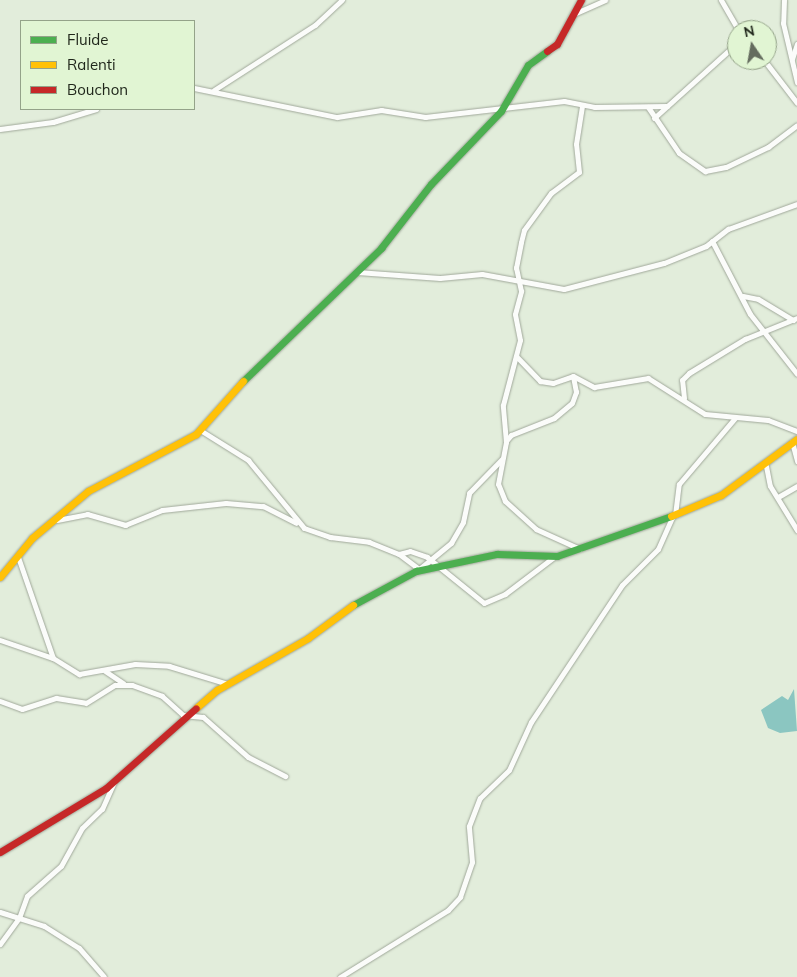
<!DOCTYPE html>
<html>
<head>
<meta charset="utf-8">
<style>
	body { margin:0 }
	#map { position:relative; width:797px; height:977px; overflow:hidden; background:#e2eddb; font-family:Mulish,sans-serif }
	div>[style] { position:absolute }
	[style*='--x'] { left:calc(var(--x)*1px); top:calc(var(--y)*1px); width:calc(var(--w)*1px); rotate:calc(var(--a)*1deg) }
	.water>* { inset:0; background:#8bc6c1 }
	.roads { filter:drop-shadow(0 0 1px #a0a89a) drop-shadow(0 0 1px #a0a89a) }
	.street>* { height:5px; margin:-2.5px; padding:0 2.5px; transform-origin:2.5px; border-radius:2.5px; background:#fbfcfa }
	.fast>* { height:7px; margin:-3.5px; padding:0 3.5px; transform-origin:3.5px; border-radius:3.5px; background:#4caf50 }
	.slow>* { height:7px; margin:-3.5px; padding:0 3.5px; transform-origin:3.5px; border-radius:3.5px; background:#ffc107 }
	.jam>* { height:7px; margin:-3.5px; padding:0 3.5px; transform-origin:3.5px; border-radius:3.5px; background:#c62828 }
	span { translate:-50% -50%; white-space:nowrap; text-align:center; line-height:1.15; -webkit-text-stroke:4.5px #e1f5d3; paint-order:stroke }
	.legend { position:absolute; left:20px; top:20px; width:175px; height:90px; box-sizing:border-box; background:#e1f5d3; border:1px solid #94a389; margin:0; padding:6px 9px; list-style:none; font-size:15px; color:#20271b }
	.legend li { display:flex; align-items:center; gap:10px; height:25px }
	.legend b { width:25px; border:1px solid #94a389 }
	.north { position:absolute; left:727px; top:20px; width:50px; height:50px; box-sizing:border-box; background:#e1f5d3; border:1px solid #94a389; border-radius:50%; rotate:348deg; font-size:14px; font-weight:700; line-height:20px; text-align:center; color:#20271b }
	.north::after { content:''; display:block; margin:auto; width:18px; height:22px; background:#646c5e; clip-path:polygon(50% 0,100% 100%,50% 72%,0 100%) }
</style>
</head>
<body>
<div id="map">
	<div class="water">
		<i style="clip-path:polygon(794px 689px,797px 731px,780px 733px,768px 728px,761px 710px,782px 696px,788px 700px)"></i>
	</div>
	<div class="roads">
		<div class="street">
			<i style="--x:721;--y:0;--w:34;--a:60"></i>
			<i style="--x:784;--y:0;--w:23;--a:92"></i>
			<i style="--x:783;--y:23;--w:61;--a:76.7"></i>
			<i style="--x:576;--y:13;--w:32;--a:-24"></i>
			<i style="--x:792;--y:59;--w:16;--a:-72"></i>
			<i style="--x:764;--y:60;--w:54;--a:52.5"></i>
			<i style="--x:194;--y:88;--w:146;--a:11.5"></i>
			<i style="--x:337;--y:117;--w:45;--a:-9"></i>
			<i style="--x:381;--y:110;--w:45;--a:9"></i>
			<i style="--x:425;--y:117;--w:140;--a:-6.6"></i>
			<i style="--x:564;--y:101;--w:31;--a:11"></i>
			<i style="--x:594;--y:107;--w:73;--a:-0.8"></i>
			<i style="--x:214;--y:90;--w:120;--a:-32.8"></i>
			<i style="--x:315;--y:25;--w:37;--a:-43"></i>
			<i style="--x:648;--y:107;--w:55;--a:56"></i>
			<i style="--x:679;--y:153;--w:32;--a:35"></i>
			<i style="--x:705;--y:171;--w:21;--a:-11"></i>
			<i style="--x:726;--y:167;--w:47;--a:-25.5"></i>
			<i style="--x:768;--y:147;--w:36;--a:-37"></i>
			<i style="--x:654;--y:118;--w:112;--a:-42.1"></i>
			<i style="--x:0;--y:129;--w:53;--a:-7.5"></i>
			<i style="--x:53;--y:122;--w:45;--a:-16.8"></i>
			<i style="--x:712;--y:241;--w:82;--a:62.5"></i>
			<i style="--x:750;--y:314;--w:76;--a:51.9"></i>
			<i style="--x:357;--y:272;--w:83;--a:4.1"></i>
			<i style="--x:440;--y:278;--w:42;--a:-5.4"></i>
			<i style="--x:482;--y:274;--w:83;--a:10.4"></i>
			<i style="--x:564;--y:289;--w:103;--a:-14.6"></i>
			<i style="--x:664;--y:263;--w:45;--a:-22"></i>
			<i style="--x:706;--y:246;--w:28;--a:-38"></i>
			<i style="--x:728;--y:229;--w:73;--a:-19.9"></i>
			<i style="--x:743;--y:296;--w:15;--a:11"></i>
			<i style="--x:758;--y:299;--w:41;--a:31"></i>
			<i style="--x:516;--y:356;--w:35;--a:46"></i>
			<i style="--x:540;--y:381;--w:13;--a:9"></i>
			<i style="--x:553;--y:383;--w:21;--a:-19"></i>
			<i style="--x:573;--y:376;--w:24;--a:28"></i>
			<i style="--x:594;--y:387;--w:55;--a:-9.5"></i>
			<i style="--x:648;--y:378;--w:67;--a:32.3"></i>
			<i style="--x:705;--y:414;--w:63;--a:5.4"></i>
			<i style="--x:768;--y:420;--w:31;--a:21"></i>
			<i style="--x:684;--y:398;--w:18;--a:-96"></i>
			<i style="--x:682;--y:380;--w:10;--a:-45"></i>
			<i style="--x:689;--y:373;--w:66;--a:-31.3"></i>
			<i style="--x:745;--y:339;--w:56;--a:-22"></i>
			<i style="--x:200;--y:430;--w:57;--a:32"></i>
			<i style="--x:248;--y:460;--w:88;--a:50.5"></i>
			<i style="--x:304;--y:528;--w:28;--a:19"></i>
			<i style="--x:330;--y:537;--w:39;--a:7"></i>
			<i style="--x:369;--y:542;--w:32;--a:22"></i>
			<i style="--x:399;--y:554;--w:25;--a:37"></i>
			<i style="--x:506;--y:441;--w:8;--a:-50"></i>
			<i style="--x:511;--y:435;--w:46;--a:-21.6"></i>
			<i style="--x:554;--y:418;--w:23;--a:-40"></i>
			<i style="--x:572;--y:403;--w:12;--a:-70"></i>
			<i style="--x:576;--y:392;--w:16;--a:-101"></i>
			<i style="--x:792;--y:442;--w:20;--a:75"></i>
			<i style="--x:766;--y:466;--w:20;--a:79"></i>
			<i style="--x:770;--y:486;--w:52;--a:58.5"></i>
			<i style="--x:778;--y:497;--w:22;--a:-30"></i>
			<i style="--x:675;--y:515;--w:31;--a:-83"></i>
			<i style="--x:679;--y:484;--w:87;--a:-49.7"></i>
			<i style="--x:57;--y:520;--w:31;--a:-11"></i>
			<i style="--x:87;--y:514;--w:40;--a:16"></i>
			<i style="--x:125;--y:525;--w:40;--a:-22"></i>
			<i style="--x:162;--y:510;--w:64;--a:-6.2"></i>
			<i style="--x:226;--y:503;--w:37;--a:5"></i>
			<i style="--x:263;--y:506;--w:37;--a:27"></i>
			<i style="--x:580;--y:549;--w:48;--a:-155.6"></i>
			<i style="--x:536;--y:529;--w:42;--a:-137.9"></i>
			<i style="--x:505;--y:501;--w:18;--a:-112"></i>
			<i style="--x:498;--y:484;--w:43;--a:-79.2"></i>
			<i style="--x:506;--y:442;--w:37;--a:-95"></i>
			<i style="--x:503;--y:405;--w:67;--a:-75.3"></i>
			<i style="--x:520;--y:340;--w:26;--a:-101"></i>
			<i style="--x:515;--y:314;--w:24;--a:-75"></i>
			<i style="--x:521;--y:291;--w:24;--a:-102"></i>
			<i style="--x:516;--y:268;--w:26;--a:-79"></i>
			<i style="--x:521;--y:242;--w:12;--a:-76"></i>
			<i style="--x:524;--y:230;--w:46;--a:-53.9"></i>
			<i style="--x:551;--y:193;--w:35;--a:-37"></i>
			<i style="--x:579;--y:172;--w:28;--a:-96"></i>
			<i style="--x:576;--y:144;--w:39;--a:-81"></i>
			<i style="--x:399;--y:554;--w:11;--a:-15"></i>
			<i style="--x:410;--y:551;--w:18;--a:19"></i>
			<i style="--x:427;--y:557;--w:73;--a:38.9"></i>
			<i style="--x:484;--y:603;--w:23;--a:-23"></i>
			<i style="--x:505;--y:594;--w:63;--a:-37.2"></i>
			<i style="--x:18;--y:557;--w:107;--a:70.9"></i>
			<i style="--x:418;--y:570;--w:43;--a:-39.3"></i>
			<i style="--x:451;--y:543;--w:24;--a:-60"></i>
			<i style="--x:463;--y:522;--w:30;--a:-78"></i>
			<i style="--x:469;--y:493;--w:47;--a:-45.9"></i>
			<i style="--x:0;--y:640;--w:56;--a:18.8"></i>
			<i style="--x:53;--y:658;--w:31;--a:32"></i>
			<i style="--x:79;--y:674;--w:57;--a:-10.1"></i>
			<i style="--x:135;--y:664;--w:34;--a:3"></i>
			<i style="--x:169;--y:666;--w:62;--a:17"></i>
			<i style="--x:105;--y:671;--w:22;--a:34"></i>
			<i style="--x:0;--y:701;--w:23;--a:20"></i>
			<i style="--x:22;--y:709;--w:36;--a:-18"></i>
			<i style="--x:56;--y:698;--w:30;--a:9"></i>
			<i style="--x:86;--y:703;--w:34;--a:-32"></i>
			<i style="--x:115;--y:685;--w:17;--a:0"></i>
			<i style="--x:132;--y:685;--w:32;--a:20"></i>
			<i style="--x:162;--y:696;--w:28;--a:42"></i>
			<i style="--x:183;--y:715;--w:20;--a:6"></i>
			<i style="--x:203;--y:717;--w:60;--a:41.6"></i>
			<i style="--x:248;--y:757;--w:42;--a:27.2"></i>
			<i style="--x:0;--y:912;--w:46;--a:17.7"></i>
			<i style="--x:44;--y:926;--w:41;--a:32.2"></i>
			<i style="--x:79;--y:948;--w:38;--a:49"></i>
			<i style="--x:0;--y:944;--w:32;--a:-54"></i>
			<i style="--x:19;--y:918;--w:23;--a:-70"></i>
			<i style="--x:27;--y:896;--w:45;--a:-41.4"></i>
			<i style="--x:61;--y:866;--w:43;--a:-61.1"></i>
			<i style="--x:82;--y:828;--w:28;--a:-44"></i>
			<i style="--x:102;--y:809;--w:32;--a:-66"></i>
			<i style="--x:340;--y:977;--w:127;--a:-31.8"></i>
			<i style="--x:448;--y:910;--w:18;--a:-47"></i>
			<i style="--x:460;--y:897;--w:37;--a:-71"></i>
			<i style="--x:472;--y:862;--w:36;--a:-95"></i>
			<i style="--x:469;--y:826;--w:30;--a:-69"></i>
			<i style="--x:480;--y:798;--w:40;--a:-44"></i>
			<i style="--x:509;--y:770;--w:53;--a:-65.4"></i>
			<i style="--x:531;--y:722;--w:164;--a:-56.4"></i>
			<i style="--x:622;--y:585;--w:51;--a:-45"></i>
			<i style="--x:658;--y:549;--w:35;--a:-66"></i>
		</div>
		<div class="fast">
			<i style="--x:243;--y:381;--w:192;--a:-43.9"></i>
			<i style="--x:381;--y:248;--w:81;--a:-52"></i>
			<i style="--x:431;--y:184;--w:101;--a:-46.2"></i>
			<i style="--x:501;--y:111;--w:53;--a:-59.6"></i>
			<i style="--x:528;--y:65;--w:24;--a:-36"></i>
			<i style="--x:353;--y:605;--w:72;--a:-28.4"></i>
			<i style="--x:416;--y:571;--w:83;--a:-11.9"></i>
			<i style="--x:497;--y:554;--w:60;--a:1.9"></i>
			<i style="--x:557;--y:556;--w:121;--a:-19.3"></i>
		</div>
		<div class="slow">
			<i style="--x:671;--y:516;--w:54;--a:-22.8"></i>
			<i style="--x:721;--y:495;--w:94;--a:-36.4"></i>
			<i style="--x:0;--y:577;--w:50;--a:-50.6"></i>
			<i style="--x:32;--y:538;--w:73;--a:-40"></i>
			<i style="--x:88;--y:491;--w:122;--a:-27.8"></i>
			<i style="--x:196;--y:434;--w:71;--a:-48.4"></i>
			<i style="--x:196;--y:708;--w:28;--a:-41"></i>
			<i style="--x:217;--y:690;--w:105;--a:-29.7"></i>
			<i style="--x:308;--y:638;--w:56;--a:-36.3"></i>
		</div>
		<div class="jam">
			<i style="--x:547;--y:51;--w:12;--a:-35"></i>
			<i style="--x:557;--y:44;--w:50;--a:-61.4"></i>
			<i style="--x:0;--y:852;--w:124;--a:-31.1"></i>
			<i style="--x:106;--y:788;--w:120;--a:-41.6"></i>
		</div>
	</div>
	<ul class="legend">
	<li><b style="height:6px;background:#4caf50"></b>Fluide</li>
	<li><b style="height:6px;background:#ffc107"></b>Ralenti</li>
	<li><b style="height:6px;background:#c62828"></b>Bouchon</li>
	</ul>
	<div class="north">N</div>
</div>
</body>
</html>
